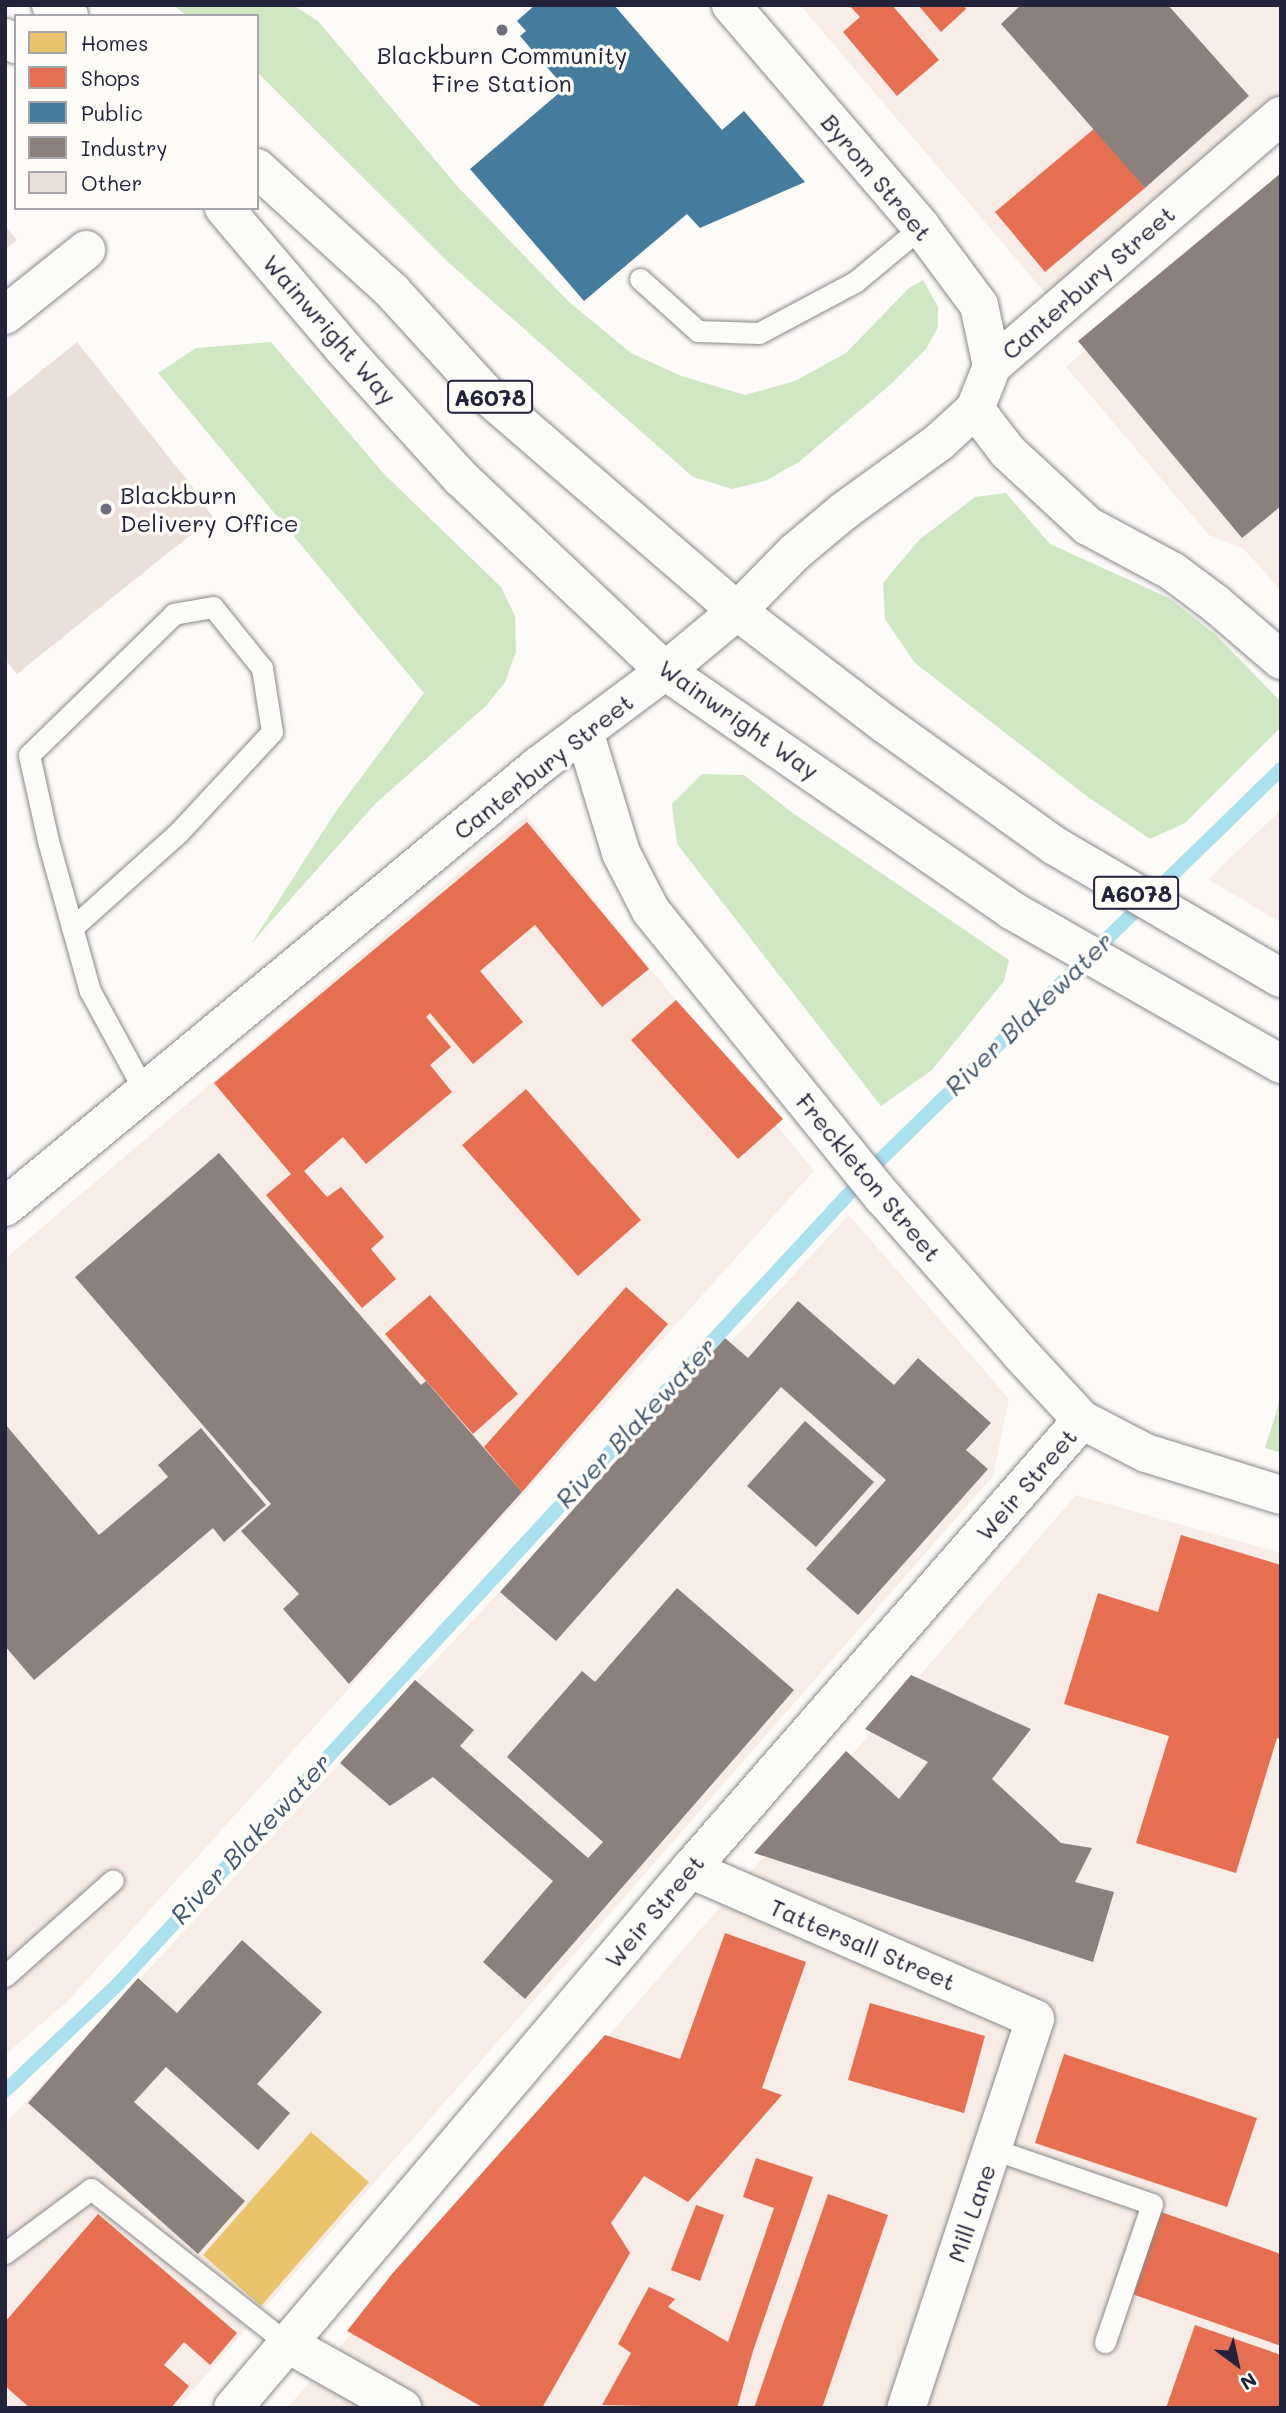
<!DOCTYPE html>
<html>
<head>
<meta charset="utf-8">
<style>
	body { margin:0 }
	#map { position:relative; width:1286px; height:2413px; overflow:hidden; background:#fcfbf8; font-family:Mali,sans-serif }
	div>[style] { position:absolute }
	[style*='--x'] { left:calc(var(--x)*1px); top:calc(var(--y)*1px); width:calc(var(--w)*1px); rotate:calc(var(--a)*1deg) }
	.built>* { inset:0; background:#f7ede6 }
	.green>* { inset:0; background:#cfe7c2 }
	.homes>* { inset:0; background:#e9c46a }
	.shops>* { inset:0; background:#e76f51 }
	.public>* { inset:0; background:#457b9d }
	.industry>* { inset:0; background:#8a817c }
	.stream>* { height:14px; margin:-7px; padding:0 7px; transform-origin:7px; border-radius:7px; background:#abe0ee }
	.building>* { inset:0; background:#eadfd9 }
	.roads { filter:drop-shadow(0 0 2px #88888c) drop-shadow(0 0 2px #88888c) }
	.lane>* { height:21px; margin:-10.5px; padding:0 10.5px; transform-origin:10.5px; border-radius:10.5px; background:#fbfbf9 }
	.street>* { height:38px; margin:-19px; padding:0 19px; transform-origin:19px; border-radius:19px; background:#fbfbf9 }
	.highway>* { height:38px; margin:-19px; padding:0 19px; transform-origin:19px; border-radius:19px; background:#fbfbf9 }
	.dots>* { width:19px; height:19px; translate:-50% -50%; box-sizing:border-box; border:4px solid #fdfcf7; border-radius:50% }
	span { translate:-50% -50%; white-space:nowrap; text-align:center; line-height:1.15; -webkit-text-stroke:7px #fdfcf7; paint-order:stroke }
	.shield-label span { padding:2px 5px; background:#fdfcf7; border:2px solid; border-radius:5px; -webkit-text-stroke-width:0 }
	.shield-label { font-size:23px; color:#22223b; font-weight:700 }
	.poi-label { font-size:24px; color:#22223b }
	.left { translate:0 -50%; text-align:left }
	.street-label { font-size:24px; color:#22223b }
	.water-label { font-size:26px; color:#41576f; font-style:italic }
	.frame { position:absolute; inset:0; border:7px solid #22223b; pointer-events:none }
	.legend { position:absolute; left:14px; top:14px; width:245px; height:196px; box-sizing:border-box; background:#fdfcf7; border:2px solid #a5a5ac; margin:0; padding:9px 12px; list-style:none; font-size:21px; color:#22223b }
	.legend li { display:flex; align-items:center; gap:14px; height:35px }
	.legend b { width:35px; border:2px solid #a5a5ac }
	.north { position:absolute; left:1202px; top:2329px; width:70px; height:70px; -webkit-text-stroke:5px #fdfcf7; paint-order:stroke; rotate:147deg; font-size:19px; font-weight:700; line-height:28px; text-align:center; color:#22223b }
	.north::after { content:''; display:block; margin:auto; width:24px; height:32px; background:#22223b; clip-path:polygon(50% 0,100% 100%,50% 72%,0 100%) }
</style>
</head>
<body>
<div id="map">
	<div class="built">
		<i style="clip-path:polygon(800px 5px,1281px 5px,1281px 96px,1046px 294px)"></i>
		<i style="clip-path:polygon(1281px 184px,1281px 591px,1244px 549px,1209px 535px,1066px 367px)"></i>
		<i style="clip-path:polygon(1281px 810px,1281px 923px,1208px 879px)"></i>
		<i style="clip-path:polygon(526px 815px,814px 1171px,67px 2002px,5px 2055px,5px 1259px)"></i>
		<i style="clip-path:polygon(849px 1215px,1009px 1399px,993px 1476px,177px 2408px,5px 2408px,5px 2124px)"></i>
		<i style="clip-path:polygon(1076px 1495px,1281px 1553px,1281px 2408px,287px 2408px)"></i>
	</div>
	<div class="green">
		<i style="clip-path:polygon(173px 5px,293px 5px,318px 21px,458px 187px,569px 302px,631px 353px,681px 376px,745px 395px,795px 381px,846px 353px,909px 288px,923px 280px,938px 307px,938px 327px,926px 349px,891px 384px,799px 462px,765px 481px,732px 489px,693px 477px,450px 264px,257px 72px,257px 16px,187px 16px)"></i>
		<i style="clip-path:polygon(271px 342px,385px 475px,501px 587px,515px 616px,516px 652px,505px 682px,487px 705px,375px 804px,251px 944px,336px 811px,424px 693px,158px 373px,196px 348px)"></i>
		<i style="clip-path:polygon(1006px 493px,1050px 544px,1169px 598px,1216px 635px,1281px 702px,1281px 727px,1185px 823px,1150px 839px,1088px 797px,915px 663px,885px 619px,883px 583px,919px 540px,975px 497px)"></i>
		<i style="clip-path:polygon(702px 774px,744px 775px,790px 811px,1009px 960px,1004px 981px,932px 1070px,881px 1106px,677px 844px,672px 804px)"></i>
		<i style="clip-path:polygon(1281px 1397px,1281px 1453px,1265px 1448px)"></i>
	</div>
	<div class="homes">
		<i style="clip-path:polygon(311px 2132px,369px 2182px,261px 2306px,203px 2255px)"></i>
	</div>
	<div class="shops">
		<i style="clip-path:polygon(849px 5px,892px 5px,939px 60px,897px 96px,843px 32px,860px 17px)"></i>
		<i style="clip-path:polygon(918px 5px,963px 5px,966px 9px,941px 32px)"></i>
		<i style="clip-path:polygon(1095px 128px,1145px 188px,1045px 272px,995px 212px)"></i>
		<i style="clip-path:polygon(527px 822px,649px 969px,602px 1007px,535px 925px,480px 971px,523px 1022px,473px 1064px,430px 1013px,426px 1017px,451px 1047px,430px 1065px,452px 1092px,366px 1164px,343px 1137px,304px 1171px,327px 1197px,341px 1187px,384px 1237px,371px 1249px,396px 1279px,362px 1308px,266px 1195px,291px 1174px,214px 1083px)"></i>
		<i style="clip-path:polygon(676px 1000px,783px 1119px,738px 1159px,631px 1040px)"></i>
		<i style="clip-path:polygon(526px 1089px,641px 1220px,578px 1276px,462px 1145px)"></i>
		<i style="clip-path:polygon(626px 1287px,668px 1324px,522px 1492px,484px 1447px)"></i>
		<i style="clip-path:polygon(430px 1295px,518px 1394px,473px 1434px,385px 1334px)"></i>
		<i style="clip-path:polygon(1181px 1535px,1281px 1565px,1281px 1739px,1277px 1738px,1236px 1873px,1136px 1843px,1169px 1736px,1064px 1704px,1098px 1593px,1158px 1612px)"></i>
		<i style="clip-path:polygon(725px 1933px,806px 1962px,762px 2088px,782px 2095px,688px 2202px,644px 2176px,611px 2223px,630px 2253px,542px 2408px,484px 2408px,347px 2331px,392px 2274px,605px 2035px,680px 2059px)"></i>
		<i style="clip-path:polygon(870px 2003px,985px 2036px,964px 2113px,848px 2080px)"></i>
		<i style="clip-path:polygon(1064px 2054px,1257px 2118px,1227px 2207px,1035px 2143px)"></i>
		<i style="clip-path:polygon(756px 2158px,813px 2177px,753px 2351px,737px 2408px,602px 2405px,631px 2353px,618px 2344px,649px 2287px,675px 2299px,668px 2307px,728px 2342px,774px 2208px,743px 2197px)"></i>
		<i style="clip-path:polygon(828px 2194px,888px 2215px,822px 2408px,754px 2408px)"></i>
		<i style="clip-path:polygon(696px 2205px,724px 2215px,700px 2281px,671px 2270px)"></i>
		<i style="clip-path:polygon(1161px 2212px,1281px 2254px,1281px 2346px,1132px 2294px)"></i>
		<i style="clip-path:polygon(98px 2214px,237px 2333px,210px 2365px,184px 2342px,164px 2365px,189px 2386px,171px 2408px,30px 2408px,5px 2386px,5px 2322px)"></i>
		<i style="clip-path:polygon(1195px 2325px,1281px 2355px,1281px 2408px,1166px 2408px)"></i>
	</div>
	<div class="public">
		<i style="clip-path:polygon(535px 5px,614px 5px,722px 130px,744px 111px,805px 182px,700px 228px,687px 214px,584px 301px,470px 169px,565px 88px,520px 36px,526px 31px,517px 21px)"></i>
	</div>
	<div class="industry">
		<i style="clip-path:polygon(1021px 5px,1168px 5px,1249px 96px,1145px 188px,1001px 24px)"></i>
		<i style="clip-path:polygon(1281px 173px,1281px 506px,1242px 538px,1078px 341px)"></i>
		<i style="clip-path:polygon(219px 1153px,421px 1385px,426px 1381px,522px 1492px,349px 1684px,283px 1609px,299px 1594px,241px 1531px,271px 1504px,75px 1277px)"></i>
		<i style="clip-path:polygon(798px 1301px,894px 1385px,918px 1358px,991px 1423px,966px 1450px,988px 1469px,858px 1615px,806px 1569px,886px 1480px,781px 1387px,556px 1641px,500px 1592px,725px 1338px,748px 1358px)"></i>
		<i style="clip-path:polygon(805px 1421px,874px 1482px,816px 1547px,747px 1486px)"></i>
		<i style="clip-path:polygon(5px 1424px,99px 1535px,168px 1477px,158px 1465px,201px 1428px,266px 1505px,224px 1542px,213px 1528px,34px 1680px,5px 1646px)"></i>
		<i style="clip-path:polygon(677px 1588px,794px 1690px,525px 1999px,483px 1962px,553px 1881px,433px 1777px,390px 1806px,340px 1763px,415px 1680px,474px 1730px,460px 1746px,588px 1858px,603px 1842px,507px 1757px,582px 1671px,595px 1682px)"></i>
		<i style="clip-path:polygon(911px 1675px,1031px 1729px,992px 1779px,1061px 1843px,1092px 1848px,1075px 1882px,1114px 1892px,1093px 1962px,754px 1853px,846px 1751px,899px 1799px,928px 1762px,865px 1729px)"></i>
		<i style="clip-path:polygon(242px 1940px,322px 2012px,257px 2084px,290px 2113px,258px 2150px,166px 2067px,134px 2102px,245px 2201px,198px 2254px,28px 2103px,138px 1978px,177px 2013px)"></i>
	</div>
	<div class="stream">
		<i style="--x:5;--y:2091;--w:156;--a:-43.4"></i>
		<i style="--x:118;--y:1984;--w:1121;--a:-47.24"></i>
		<i style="--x:879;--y:1161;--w:561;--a:-44.28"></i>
	</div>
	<div class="building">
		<i style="clip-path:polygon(5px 226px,17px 240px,5px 249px)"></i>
		<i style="clip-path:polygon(77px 342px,203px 500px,201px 501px,213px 517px,17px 674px,5px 660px,5px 400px)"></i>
	</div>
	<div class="roads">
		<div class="lane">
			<i style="--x:640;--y:279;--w:78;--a:41.9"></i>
			<i style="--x:698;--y:331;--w:61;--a:1.9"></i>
			<i style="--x:759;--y:333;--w:109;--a:-28"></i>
			<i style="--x:855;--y:282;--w:86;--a:-39.8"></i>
			<i style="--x:72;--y:928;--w:142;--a:-41.9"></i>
			<i style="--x:178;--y:833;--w:138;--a:-47.1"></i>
			<i style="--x:272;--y:732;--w:65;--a:-98.9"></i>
			<i style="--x:262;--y:668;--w:78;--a:-128.8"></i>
			<i style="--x:213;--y:607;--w:40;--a:170"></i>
			<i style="--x:174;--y:614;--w:202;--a:135.8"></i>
			<i style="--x:29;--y:755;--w:88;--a:77.5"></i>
			<i style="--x:48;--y:841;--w:156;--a:74.4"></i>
			<i style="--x:90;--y:991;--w:113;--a:61.4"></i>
			<i style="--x:5;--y:1976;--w:144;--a:-41.6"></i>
			<i style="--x:993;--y:2149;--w:168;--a:19.1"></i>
			<i style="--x:1152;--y:2204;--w:146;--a:108.8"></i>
			<i style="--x:5;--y:2253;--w:107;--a:-36.7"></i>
			<i style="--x:91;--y:2189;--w:251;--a:38.2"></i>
		</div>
		<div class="street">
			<i style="--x:731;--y:5;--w:292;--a:49.4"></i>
			<i style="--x:921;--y:227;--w:97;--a:53.4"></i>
			<i style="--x:979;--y:305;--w:62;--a:78"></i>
			<i style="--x:5;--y:315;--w:104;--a:-38.7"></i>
			<i style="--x:975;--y:409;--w:54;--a:52.5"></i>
			<i style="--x:1008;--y:452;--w:109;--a:42.8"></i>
			<i style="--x:1088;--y:526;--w:95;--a:28.2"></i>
			<i style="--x:1172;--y:571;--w:55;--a:36.9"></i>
			<i style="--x:1216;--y:604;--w:86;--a:40.7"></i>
			<i style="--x:584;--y:731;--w:127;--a:73.1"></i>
			<i style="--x:621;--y:853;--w:65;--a:62.7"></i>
			<i style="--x:651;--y:911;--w:368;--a:51"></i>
			<i style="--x:883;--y:1197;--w:206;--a:48.7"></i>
			<i style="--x:1019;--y:1352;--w:93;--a:47.2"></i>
			<i style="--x:1082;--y:1420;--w:72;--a:27.3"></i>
			<i style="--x:1146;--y:1453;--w:141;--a:17.3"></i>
			<i style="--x:5;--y:1207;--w:692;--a:-39.6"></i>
			<i style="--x:538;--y:766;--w:159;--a:-36.8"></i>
			<i style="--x:665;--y:671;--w:94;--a:-39.8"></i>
			<i style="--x:737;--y:611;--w:83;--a:-45.5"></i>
			<i style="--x:795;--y:552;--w:64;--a:-39.9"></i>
			<i style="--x:844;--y:511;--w:116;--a:-35.9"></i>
			<i style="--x:938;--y:443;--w:50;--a:-42.6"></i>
			<i style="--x:975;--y:409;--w:46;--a:-68.4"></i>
			<i style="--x:992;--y:366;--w:382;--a:-40.9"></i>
			<i style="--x:690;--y:1869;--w:376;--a:23.5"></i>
			<i style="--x:1035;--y:2019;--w:410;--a:108.3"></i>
			<i style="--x:288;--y:2344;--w:131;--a:29.3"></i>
			<i style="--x:233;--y:2408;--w:707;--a:-49.71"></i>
			<i style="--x:690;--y:1869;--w:596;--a:-48.88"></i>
		</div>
		<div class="highway">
			<i style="--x:51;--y:5;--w:21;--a:31"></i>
			<i style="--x:5;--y:38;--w:13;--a:29"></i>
			<i style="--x:257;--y:168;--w:183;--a:42.3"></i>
			<i style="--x:392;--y:291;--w:142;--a:47.6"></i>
			<i style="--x:488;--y:396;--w:329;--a:40.8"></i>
			<i style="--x:737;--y:611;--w:186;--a:37.4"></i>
			<i style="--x:885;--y:724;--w:209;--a:35.7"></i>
			<i style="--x:1055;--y:846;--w:262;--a:30.3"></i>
			<i style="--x:224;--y:208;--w:184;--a:49.6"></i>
			<i style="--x:343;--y:348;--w:176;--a:47.8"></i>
			<i style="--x:461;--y:478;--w:281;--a:43.4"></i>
			<i style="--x:665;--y:671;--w:421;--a:34.6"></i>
			<i style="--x:1011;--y:910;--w:311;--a:29.7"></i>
		</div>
	</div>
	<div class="dots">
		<i style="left:502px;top:30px;background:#6e6e7d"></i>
		<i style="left:106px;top:509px;background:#6e6e7d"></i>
	</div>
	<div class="shield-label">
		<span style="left:490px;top:397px">A6078</span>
		<span style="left:1136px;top:893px">A6078</span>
	</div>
	<div class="poi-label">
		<span style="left:502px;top:69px">Blackburn Community<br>Fire Station</span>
		<span class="left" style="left:120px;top:509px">Blackburn<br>Delivery Office</span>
	</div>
	<div class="street-label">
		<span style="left:877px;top:177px;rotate:50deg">Byrom Street</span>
		<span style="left:1088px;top:282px;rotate:-41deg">Canterbury Street</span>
		<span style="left:330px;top:329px;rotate:49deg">Wainwright Way</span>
		<span style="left:739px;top:719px;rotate:35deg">Wainwright Way</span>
		<span style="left:543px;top:766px;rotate:-38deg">Canterbury Street</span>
		<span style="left:869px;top:1177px;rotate:50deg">Freckleton Street</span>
		<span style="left:1026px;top:1484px;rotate:-49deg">Weir Street</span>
		<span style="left:654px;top:1911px;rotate:-50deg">Weir Street</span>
		<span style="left:863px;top:1944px;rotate:23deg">Tattersall Street</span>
		<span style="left:971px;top:2213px;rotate:-71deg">Mill Lane</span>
	</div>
	<div class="water-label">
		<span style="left:1029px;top:1014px;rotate:-44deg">River Blakewater</span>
		<span style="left:636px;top:1423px;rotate:-47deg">River Blakewater</span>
		<span style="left:251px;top:1839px;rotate:-47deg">River Blakewater</span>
	</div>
	<div class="frame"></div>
	<ul class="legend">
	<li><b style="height:19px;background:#e9c46a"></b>Homes</li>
	<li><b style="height:19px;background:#e76f51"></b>Shops</li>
	<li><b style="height:19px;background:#457b9d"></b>Public</li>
	<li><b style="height:19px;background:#8a817c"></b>Industry</li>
	<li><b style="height:19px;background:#eadfd9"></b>Other</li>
	</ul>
	<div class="north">N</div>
</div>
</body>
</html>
